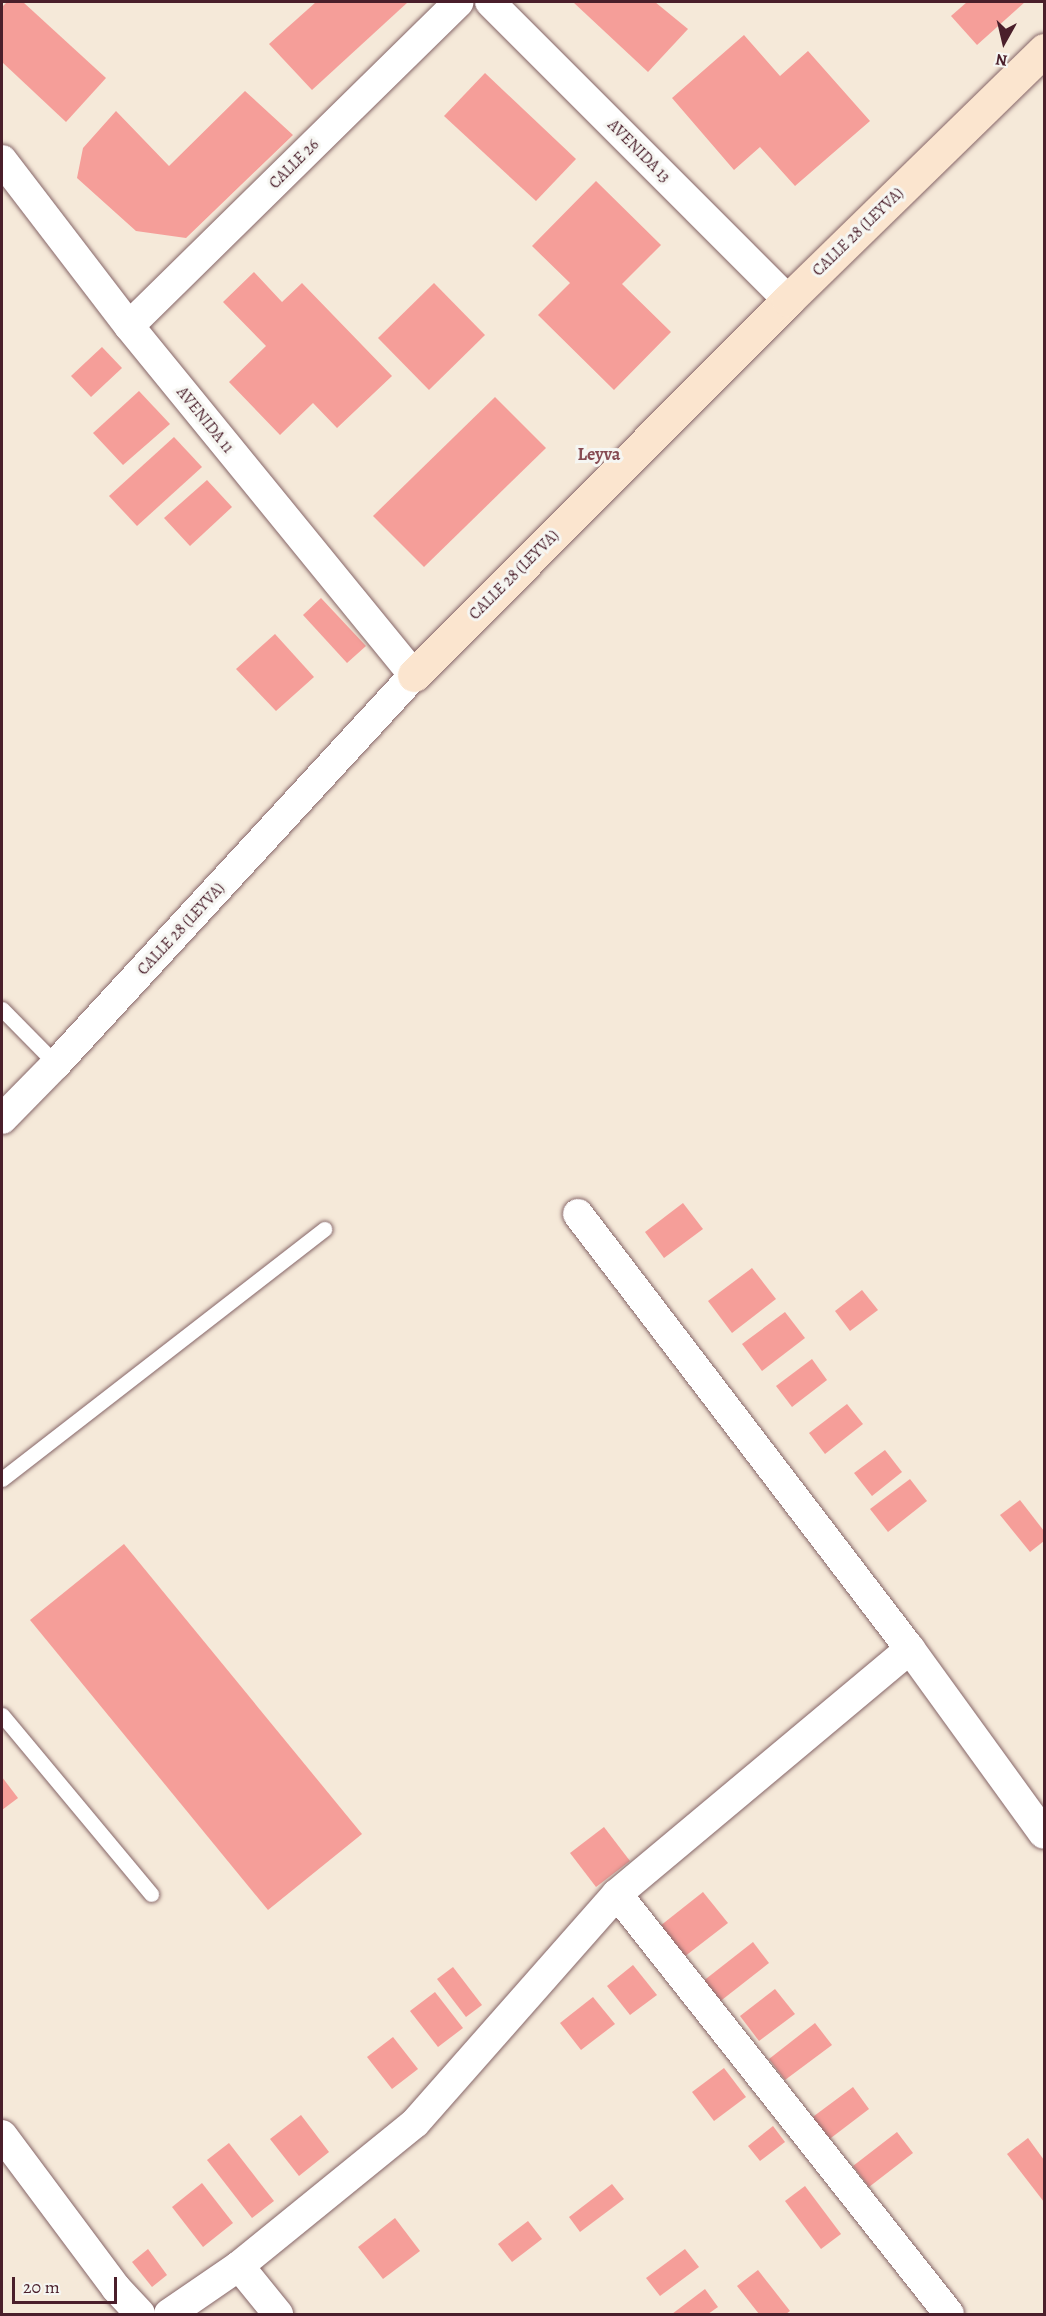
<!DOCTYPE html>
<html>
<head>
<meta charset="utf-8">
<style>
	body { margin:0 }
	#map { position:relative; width:1046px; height:2316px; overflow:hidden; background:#f5e9d9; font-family:Alegreya,serif }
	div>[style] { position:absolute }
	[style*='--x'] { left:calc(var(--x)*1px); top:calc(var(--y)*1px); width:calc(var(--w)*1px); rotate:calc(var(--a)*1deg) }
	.building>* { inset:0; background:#f59e99 }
	.roads { filter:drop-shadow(0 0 2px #866668) drop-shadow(0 0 2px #866668) }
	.lane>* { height:15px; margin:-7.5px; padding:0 7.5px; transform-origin:7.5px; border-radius:7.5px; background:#fff }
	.street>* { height:30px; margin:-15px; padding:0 15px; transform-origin:15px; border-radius:15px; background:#fff }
	.secondary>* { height:33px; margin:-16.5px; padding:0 16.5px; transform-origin:16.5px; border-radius:16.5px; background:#fbe5cf }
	span { translate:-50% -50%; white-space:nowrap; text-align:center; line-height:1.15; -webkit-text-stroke:6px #f6f6f2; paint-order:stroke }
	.street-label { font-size:16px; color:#4a1f2b }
	.neighbourhood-label { font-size:18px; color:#864b52; font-weight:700 }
	.frame { position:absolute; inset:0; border:3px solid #4a1f2b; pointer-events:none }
	.north { position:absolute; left:974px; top:12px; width:60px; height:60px; -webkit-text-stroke:4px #f6f6f2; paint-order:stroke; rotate:188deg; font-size:16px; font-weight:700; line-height:24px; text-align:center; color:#4a1f2b }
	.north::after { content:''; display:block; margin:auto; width:21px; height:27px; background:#4a1f2b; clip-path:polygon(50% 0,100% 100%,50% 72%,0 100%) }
	.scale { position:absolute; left:12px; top:2277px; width:105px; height:27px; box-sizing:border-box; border:3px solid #4a1f2b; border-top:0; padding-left:8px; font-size:18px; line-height:21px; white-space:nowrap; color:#4a1f2b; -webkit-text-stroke:4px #f6f6f2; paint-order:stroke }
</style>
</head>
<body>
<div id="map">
	<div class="building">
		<i style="clip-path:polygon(7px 2px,23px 2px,106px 78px,66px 122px,2px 62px,2px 7px)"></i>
		<i style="clip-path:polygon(316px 2px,408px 2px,312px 90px,269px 44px)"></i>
		<i style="clip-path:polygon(573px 2px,655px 2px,688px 29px,648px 72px)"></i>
		<i style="clip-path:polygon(967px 2px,1025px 2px,977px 45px,951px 16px)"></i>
		<i style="clip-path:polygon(744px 35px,780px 76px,808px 51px,870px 121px,795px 186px,760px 147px,734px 170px,672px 98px)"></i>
		<i style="clip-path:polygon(485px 73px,576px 159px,536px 201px,444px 116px)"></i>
		<i style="clip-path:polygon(245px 91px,293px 135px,186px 238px,136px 231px,77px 178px,83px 148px,116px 111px,169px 166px)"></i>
		<i style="clip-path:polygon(596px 181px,661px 245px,622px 284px,671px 332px,614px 390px,538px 315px,570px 283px,532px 246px)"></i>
		<i style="clip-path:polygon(254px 272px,282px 302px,302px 283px,392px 376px,337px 428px,313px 403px,280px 435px,229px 382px,266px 346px,223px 302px)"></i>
		<i style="clip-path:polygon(434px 283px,485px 335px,429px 390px,378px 338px)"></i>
		<i style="clip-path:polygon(102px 347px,122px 368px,91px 397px,71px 376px)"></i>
		<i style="clip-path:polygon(139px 391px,170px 424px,123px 465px,93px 433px)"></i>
		<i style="clip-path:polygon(495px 397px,546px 448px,424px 567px,373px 516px)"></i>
		<i style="clip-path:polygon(174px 437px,202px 467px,137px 526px,109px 496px)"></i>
		<i style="clip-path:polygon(207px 480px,232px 507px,190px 546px,164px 518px)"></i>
		<i style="clip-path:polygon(321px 598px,366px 646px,347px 663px,303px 615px)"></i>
		<i style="clip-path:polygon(275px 634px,314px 677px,276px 711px,236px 669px)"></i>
		<i style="clip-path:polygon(683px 1203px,703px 1229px,664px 1258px,645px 1232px)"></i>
		<i style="clip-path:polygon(752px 1268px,776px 1299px,732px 1333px,708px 1301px)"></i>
		<i style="clip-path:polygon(862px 1290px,878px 1310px,850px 1331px,835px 1311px)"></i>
		<i style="clip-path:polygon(785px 1312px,805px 1338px,762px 1371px,742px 1344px)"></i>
		<i style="clip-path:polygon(812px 1359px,827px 1380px,792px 1407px,776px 1386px)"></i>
		<i style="clip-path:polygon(847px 1404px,863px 1424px,825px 1454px,809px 1433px)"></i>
		<i style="clip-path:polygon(885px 1450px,902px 1472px,872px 1496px,854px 1473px)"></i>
		<i style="clip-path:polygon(910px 1479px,927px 1501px,888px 1532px,870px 1509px)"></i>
		<i style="clip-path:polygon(1020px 1500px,1044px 1531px,1044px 1541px,1030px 1552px,1000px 1515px)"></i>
		<i style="clip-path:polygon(124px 1544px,362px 1834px,268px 1910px,30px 1620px)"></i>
		<i style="clip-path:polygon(2px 1777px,18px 1798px,2px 1810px)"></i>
		<i style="clip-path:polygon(604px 1827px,630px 1861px,596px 1887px,570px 1853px)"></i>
		<i style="clip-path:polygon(703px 1892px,728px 1923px,684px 1957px,660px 1926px)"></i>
		<i style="clip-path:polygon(753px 1942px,769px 1963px,718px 2003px,702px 1982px)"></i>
		<i style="clip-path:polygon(633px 1965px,657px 1995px,630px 2015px,607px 1986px)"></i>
		<i style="clip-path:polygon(453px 1967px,482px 2005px,466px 2017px,437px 1979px)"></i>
		<i style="clip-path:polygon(775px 1989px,795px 2014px,759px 2041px,740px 2016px)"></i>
		<i style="clip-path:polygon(435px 1992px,463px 2028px,438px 2047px,410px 2011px)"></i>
		<i style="clip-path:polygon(593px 1997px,615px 2024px,581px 2050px,560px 2023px)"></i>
		<i style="clip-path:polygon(815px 2023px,832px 2045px,785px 2080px,769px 2059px)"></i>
		<i style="clip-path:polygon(393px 2037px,418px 2069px,392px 2089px,367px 2057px)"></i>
		<i style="clip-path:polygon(724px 2068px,746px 2097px,714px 2121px,692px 2092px)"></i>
		<i style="clip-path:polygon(853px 2087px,869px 2109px,827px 2141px,810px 2119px)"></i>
		<i style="clip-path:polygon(301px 2115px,329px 2152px,299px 2176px,270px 2139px)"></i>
		<i style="clip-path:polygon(773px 2126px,785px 2142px,760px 2161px,748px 2146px)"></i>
		<i style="clip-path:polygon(897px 2132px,913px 2153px,869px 2187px,853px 2166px)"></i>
		<i style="clip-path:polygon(1028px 2138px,1044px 2160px,1044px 2202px,1007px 2154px)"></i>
		<i style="clip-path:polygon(229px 2143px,274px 2201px,252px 2218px,207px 2160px)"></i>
		<i style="clip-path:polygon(202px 2183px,233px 2223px,203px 2247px,172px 2207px)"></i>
		<i style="clip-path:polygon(612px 2184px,624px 2199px,580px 2232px,569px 2217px)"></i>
		<i style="clip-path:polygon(805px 2186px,841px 2234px,821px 2249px,785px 2201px)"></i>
		<i style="clip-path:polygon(395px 2218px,420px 2251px,383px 2279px,358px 2247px)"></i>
		<i style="clip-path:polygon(528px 2221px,542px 2239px,512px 2262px,498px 2244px)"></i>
		<i style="clip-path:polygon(148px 2249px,167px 2275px,152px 2287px,132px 2262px)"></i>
		<i style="clip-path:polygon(685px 2249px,699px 2267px,660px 2296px,646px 2278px)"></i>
		<i style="clip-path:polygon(758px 2270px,790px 2311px,786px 2314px,759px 2314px,737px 2286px)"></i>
		<i style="clip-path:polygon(705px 2289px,718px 2307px,708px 2314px,672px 2314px)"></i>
	</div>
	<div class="roads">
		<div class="lane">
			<i style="--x:2;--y:1009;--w:77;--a:45.5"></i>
			<i style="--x:2;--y:1479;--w:408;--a:-37.8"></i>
			<i style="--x:2;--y:1715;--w:233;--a:50.2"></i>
		</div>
		<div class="street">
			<i style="--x:490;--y:2;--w:421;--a:45"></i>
			<i style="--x:2;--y:160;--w:209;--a:52.6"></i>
			<i style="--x:129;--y:326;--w:451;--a:50.8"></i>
			<i style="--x:414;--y:675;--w:529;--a:132.62"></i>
			<i style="--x:56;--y:1064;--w:77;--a:134.5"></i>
			<i style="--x:129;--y:326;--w:462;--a:-44.5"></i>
			<i style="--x:578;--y:1214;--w:547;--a:52.65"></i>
			<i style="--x:910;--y:1649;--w:228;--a:54.1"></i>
			<i style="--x:617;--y:1894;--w:535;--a:51.67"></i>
			<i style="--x:2;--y:2135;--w:191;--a:53.3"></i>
			<i style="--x:116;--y:2288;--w:35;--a:47"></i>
			<i style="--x:239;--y:2266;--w:62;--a:50.9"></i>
			<i style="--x:169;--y:2314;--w:85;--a:-34.4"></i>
			<i style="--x:239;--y:2266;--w:227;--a:-39.1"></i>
			<i style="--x:415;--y:2123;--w:305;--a:-48.6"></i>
			<i style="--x:617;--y:1894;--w:382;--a:-39.9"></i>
		</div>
		<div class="secondary">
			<i style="--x:414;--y:675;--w:530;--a:-45.08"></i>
			<i style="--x:788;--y:300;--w:358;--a:-44.3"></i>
		</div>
	</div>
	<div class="street-label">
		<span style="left:639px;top:151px;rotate:45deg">AVENIDA 13</span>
		<span style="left:294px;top:164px;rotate:-45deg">CALLE 26</span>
		<span style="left:858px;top:232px;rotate:-44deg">CALLE 28 (LEYVA)</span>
		<span style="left:205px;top:420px;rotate:51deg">AVENIDA 11</span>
		<span style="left:514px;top:575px;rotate:-45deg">CALLE 28 (LEYVA)</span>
		<span style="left:181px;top:929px;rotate:-47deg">CALLE 28 (LEYVA)</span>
	</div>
	<div class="neighbourhood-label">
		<span style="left:599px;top:454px">Leyva</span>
	</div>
	<div class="frame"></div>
	<div class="north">N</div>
	<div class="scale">20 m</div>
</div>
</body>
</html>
